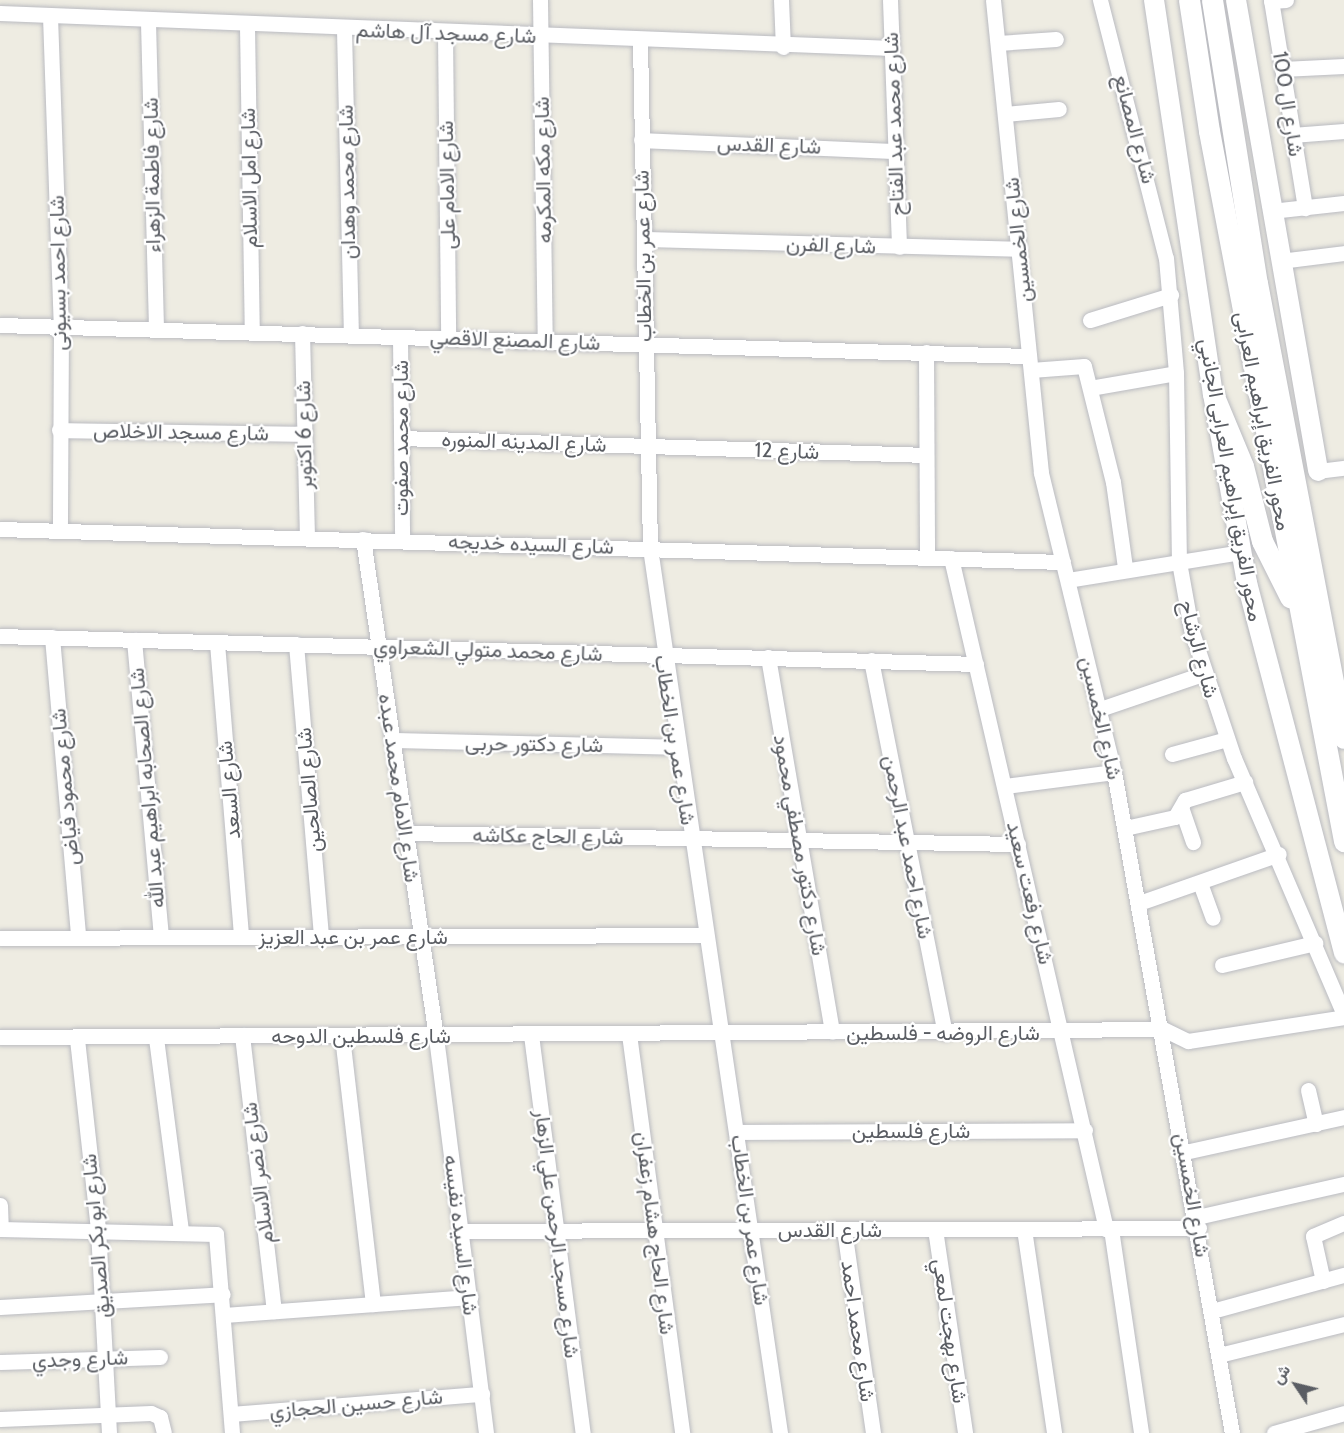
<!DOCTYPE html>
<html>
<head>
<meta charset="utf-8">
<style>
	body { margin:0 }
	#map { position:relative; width:1344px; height:1433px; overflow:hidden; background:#eeece2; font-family:Cabin,Vazirmatn,sans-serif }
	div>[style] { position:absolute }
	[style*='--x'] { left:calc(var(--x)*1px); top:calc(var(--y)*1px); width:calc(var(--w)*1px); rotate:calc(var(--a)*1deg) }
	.roads { filter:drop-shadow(0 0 2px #babbc1) drop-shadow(0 0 2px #babbc1) }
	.minor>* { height:15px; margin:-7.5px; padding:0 7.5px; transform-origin:7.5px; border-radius:7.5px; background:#fff }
	.tertiary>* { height:20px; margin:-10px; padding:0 10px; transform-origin:10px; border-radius:10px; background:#fff }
	.secondary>* { height:21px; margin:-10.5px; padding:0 10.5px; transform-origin:10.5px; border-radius:10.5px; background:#fff }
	span { translate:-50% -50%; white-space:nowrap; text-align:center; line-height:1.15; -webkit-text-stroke:4.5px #fff; paint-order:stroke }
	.street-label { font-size:21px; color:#5a5d63 }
	.north { position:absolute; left:1266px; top:1355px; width:60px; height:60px; -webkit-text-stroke:4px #fff; paint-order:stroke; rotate:305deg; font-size:16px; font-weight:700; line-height:24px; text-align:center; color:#5a5d63 }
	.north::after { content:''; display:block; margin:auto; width:21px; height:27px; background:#5a5d63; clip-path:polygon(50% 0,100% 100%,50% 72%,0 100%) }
</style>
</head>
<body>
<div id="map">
	<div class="roads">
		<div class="minor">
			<i style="--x:540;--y:0;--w:340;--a:89.2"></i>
			<i style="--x:781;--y:0;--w:47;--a:87.6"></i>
			<i style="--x:890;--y:0;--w:247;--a:87.9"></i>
			<i style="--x:993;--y:0;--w:475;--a:84.2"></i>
			<i style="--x:1041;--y:473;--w:308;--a:76.3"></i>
			<i style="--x:1114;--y:772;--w:671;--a:79.88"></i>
			<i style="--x:1100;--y:0;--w:266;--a:75.7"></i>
			<i style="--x:1166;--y:258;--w:115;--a:85"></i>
			<i style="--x:1176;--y:373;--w:189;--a:89.1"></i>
			<i style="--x:1179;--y:562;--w:68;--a:79.8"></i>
			<i style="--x:1191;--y:629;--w:136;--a:71.6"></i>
			<i style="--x:1234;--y:758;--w:280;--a:66.8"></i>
			<i style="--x:1271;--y:0;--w:211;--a:80.7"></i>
			<i style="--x:1271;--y:1;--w:15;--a:-4"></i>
			<i style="--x:0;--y:13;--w:893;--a:2.25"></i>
			<i style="--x:50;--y:16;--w:310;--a:88"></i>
			<i style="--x:61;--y:326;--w:205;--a:90.3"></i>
			<i style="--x:148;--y:22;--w:306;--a:88.5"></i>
			<i style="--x:247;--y:26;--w:305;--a:89.1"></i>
			<i style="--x:344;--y:29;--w:305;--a:88.7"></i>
			<i style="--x:445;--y:33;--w:305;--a:89.4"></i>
			<i style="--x:640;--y:41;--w:507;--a:88.87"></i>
			<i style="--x:650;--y:548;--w:894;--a:81.64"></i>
			<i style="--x:998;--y:43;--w:58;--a:-3.9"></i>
			<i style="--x:1282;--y:69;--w:62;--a:-2.8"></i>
			<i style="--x:1005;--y:114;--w:54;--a:-5.3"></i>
			<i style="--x:1292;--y:135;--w:52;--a:-4.4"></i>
			<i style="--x:641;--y:140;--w:256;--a:2.5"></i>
			<i style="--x:1271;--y:211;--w:73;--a:-6.3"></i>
			<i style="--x:644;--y:239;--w:375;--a:1.5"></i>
			<i style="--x:1280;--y:261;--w:64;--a:-7.1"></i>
			<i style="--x:1090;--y:320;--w:85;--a:-17.2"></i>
			<i style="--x:0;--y:325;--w:1029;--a:1.73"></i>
			<i style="--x:302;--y:333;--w:204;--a:88.6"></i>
			<i style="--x:400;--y:337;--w:203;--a:89.4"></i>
			<i style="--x:926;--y:352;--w:206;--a:89.7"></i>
			<i style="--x:1031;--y:370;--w:53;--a:-4.3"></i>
			<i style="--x:1084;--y:366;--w:120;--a:76"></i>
			<i style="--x:1113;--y:482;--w:86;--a:82"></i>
			<i style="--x:1090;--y:388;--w:87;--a:-9.9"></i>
			<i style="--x:59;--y:430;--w:245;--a:0.9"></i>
			<i style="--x:401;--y:438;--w:525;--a:1.85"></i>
			<i style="--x:1318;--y:471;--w:26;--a:-7"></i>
			<i style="--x:0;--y:529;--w:1063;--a:1.78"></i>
			<i style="--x:363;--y:539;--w:503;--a:81.66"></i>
			<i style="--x:436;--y:1037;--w:399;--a:82.8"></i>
			<i style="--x:951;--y:558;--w:689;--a:76.99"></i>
			<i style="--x:1068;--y:580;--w:175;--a:-9.2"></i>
			<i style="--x:0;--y:636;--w:976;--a:1.64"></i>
			<i style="--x:52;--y:637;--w:300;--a:85"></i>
			<i style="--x:134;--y:640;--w:298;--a:84.8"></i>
			<i style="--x:217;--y:643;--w:295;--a:85.3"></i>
			<i style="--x:296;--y:644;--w:293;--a:85.1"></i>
			<i style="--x:768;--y:657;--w:380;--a:80.3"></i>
			<i style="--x:871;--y:660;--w:380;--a:78.8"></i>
			<i style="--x:1100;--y:709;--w:111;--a:-18.9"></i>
			<i style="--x:392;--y:740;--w:284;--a:1.4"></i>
			<i style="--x:1172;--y:754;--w:57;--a:-15.3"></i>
			<i style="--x:1005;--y:786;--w:110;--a:-7.3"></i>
			<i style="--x:1182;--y:810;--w:34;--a:71"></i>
			<i style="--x:1125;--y:828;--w:51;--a:-12.4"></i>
			<i style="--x:1175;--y:817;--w:20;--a:-60"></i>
			<i style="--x:1185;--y:800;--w:63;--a:-16.7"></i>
			<i style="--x:405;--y:833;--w:613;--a:1.03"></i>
			<i style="--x:1200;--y:883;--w:37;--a:70"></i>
			<i style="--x:1139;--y:903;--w:148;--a:-19.3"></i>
			<i style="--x:0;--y:938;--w:705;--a:-0.24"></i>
			<i style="--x:1222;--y:965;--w:96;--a:-13.3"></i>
			<i style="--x:629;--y:1034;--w:403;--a:82.4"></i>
			<i style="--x:242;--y:1035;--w:278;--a:83.4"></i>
			<i style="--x:531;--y:1035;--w:401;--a:82.6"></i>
			<i style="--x:342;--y:1036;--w:270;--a:83.4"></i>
			<i style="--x:0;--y:1037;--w:1163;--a:-0.39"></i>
			<i style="--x:1163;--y:1029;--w:28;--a:26"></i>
			<i style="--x:1188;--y:1041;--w:158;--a:-8.7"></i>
			<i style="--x:156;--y:1038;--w:195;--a:82.6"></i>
			<i style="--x:77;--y:1039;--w:192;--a:83.7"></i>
			<i style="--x:98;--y:1230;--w:203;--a:86.9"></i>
			<i style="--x:1308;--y:1090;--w:35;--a:77"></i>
			<i style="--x:737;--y:1132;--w:348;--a:-0.3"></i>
			<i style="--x:1185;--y:1152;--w:163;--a:-12.4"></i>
			<i style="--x:0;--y:1205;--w:24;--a:88"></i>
			<i style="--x:1197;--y:1217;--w:151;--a:-12.7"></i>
			<i style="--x:0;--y:1229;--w:216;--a:1.3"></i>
			<i style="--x:216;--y:1234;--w:200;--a:85.4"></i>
			<i style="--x:844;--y:1229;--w:206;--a:81.9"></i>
			<i style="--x:935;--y:1229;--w:206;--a:81.6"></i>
			<i style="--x:1024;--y:1229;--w:206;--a:81.6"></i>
			<i style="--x:1111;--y:1229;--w:206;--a:81.6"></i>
			<i style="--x:460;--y:1231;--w:739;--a:-0.23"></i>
			<i style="--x:1323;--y:1281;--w:46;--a:-102.5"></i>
			<i style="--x:1313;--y:1236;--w:34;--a:-23"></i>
			<i style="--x:0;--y:1307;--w:223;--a:-3.3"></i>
			<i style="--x:1212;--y:1311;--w:137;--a:-15.3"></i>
			<i style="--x:224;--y:1315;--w:247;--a:-4.2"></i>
			<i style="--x:1219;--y:1355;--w:129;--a:-13.9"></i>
			<i style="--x:0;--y:1362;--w:160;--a:-1.8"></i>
			<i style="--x:231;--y:1414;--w:252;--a:-4.6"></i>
			<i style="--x:0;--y:1419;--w:151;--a:-2.3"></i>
			<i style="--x:151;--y:1413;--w:10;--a:24"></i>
			<i style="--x:160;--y:1417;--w:16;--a:76"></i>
			<i style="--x:1274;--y:1433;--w:73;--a:-15.9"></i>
		</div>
		<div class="tertiary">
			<i style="--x:1154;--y:0;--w:398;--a:81.5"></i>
			<i style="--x:1213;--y:394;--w:192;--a:79.8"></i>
			<i style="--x:1247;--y:583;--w:383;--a:75.3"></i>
			<i style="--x:1236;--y:0;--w:478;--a:80.1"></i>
		</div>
		<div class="secondary">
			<i style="--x:1189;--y:0;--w:133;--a:81.3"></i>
			<i style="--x:1209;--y:131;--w:723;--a:79.23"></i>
			<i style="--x:1212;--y:0;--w:287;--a:81"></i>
			<i style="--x:1257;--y:283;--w:463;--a:79.2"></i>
			<i style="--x:1213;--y:394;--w:78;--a:67.4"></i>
			<i style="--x:1243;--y:466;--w:77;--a:75.8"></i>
			<i style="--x:1262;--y:541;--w:63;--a:63.4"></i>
		</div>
	</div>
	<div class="street-label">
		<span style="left:446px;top:33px;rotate:2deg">شارع مسجد آل هاشم</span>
		<span style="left:1288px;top:104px;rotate:81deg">شارع ال 100</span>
		<span style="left:894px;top:124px;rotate:-92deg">شارع محمد عبد الفتاح</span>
		<span style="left:1135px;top:129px;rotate:75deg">شارع المصانع</span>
		<span style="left:769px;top:145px;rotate:2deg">شارع القدس</span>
		<span style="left:543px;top:170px;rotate:-91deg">شارع مكه المكرمه</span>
		<span style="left:152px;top:175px;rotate:-91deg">شارع فاطمة الزهراء</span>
		<span style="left:249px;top:178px;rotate:-91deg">شارع امل الاسلام</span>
		<span style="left:347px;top:182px;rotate:-91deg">شارع محمد وهدان</span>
		<span style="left:447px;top:185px;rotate:-91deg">شارع الامام على</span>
		<span style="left:1018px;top:240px;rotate:-96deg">شارع الخمسين</span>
		<span style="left:831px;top:245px;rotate:2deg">شارع الفرن</span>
		<span style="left:643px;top:256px;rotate:-91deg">شارع عمر بن الخطاب</span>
		<span style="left:58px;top:273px;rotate:-91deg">شارع احمد بسيونى</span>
		<span style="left:515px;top:340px;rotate:2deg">شارع المصنع الاقصي</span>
		<span style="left:1263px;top:421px;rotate:79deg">محور الفريق إبراهيم العرابى</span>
		<span style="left:181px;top:432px;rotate:1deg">شارع مسجد الاخلاص</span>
		<span style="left:304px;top:435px;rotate:-91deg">شارع 6 اكتوبر</span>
		<span style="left:401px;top:438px;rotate:-90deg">شارع محمد صفوت</span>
		<span style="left:524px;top:442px;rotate:2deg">شارع المدينه المنوره</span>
		<span style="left:787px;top:451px;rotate:2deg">شارع 12</span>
		<span style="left:1231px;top:480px;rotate:80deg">محور الفريق إبراهيم العرابى الجانبي</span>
		<span style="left:531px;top:544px;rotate:2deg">شارع السيده خديجه</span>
		<span style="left:1199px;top:649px;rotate:75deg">شارع الرشاح</span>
		<span style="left:488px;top:650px;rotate:2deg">شارع محمد متولي الشعراوي</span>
		<span style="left:1101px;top:718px;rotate:77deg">شارع الخمسين</span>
		<span style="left:675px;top:740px;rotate:81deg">شارع عمر بن الخطاب</span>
		<span style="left:534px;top:744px;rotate:1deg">شارع دكتور حربى</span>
		<span style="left:65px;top:787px;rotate:-95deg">شارع محمود فياض</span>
		<span style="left:147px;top:788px;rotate:-95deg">شارع الصحابه ابراهيم عبد الله</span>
		<span style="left:399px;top:788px;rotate:82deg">شارع الامام محمد عبده</span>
		<span style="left:229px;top:790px;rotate:-95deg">شارع السعد</span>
		<span style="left:309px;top:790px;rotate:-95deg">شارع الصالحين</span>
		<span style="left:548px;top:836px;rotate:1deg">شارع الحاج عكاشه</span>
		<span style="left:800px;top:845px;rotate:80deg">شارع دكتور مصطفي محمود</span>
		<span style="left:908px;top:847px;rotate:79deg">شارع احمد عبد الرحمن</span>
		<span style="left:1030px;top:893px;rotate:77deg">شارع رفعت سعيد</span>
		<span style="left:353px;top:937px">شارع عمر بن عبد العزيز</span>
		<span style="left:943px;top:1033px">شارع الروضه - فلسطين</span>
		<span style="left:361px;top:1036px">شارع فلسطين الدوحه</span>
		<span style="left:911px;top:1131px">شارع فلسطين</span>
		<span style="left:258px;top:1173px;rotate:-97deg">شارع نصر الاسلام</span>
		<span style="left:1192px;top:1195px;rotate:80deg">شارع الخمسين</span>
		<span style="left:750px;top:1220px;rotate:82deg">شارع عمر بن الخطاب</span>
		<span style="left:830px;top:1230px">شارع القدس</span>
		<span style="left:655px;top:1233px;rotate:83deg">شارع الحاج هشام زعفران</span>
		<span style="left:557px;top:1234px;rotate:83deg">شارع مسجد الرحمن علي الزهار</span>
		<span style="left:461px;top:1235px;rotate:83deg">شارع السيده نفيسه</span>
		<span style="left:96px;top:1236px;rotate:-95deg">شارع ابو بكر الصديق</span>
		<span style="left:858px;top:1331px;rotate:82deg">شارع محمد احمد</span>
		<span style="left:950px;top:1331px;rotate:82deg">شارع بهجت لمعي</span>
		<span style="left:80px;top:1359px;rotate:-2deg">شارع وجدي</span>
		<span style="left:356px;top:1404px;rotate:-5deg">شارع حسين الحجازي</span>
	</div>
	<div class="north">ش</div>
</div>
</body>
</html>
